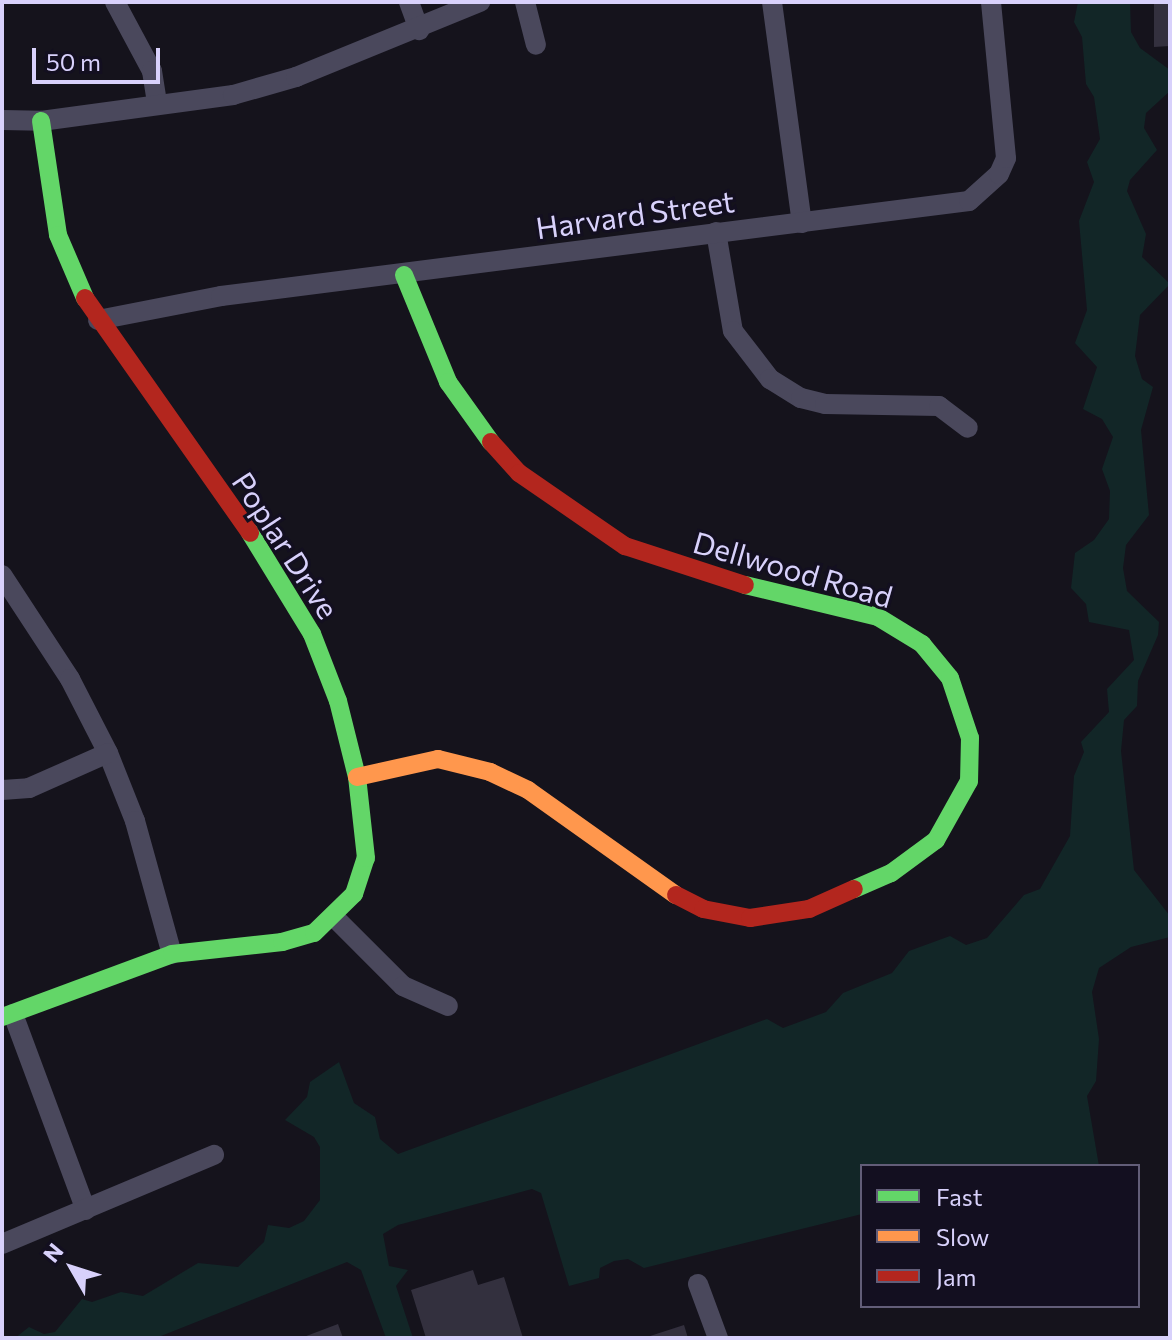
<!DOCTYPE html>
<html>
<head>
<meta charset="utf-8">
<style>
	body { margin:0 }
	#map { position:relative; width:1172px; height:1340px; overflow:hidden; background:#15131c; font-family:Commissioner,sans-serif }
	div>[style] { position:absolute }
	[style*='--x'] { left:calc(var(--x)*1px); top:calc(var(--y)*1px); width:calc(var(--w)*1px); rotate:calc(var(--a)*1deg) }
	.green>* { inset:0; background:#122627 }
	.building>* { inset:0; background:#33303e }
	.street>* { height:20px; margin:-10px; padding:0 10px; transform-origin:10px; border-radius:10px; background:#4a485c }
	.fast>* { height:18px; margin:-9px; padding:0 9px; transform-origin:9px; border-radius:9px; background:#63d668 }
	.slow>* { height:18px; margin:-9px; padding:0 9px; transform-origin:9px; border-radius:9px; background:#ff974d }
	.jam>* { height:18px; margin:-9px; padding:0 9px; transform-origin:9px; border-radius:9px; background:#b3261e }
	span { translate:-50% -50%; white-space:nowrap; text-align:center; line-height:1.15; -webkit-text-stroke:6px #130f20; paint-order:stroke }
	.street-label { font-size:30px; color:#d8d1fb }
	.frame { position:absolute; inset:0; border:4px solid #d8d1fb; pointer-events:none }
	.legend { position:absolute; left:860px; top:1164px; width:280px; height:144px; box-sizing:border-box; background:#130f20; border:2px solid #625d78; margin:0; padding:10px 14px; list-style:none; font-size:24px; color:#d8d1fb }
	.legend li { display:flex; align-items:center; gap:16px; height:40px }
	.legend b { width:40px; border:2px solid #625d78 }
	.north { position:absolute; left:32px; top:1228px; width:80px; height:80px; -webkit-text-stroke:6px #130f20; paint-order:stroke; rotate:309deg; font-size:22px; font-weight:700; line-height:32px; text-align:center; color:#d8d1fb }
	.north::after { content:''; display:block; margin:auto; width:28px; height:36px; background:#d8d1fb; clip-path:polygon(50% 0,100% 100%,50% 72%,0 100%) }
	.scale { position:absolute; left:32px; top:48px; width:128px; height:36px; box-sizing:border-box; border:4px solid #d8d1fb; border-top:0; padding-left:10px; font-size:24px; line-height:28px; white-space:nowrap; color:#d8d1fb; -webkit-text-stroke:6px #130f20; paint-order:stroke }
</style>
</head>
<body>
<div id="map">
	<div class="green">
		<i style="clip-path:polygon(1078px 2px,1130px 2px,1131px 32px,1140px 48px,1170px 70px,1170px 91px,1146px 113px,1144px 128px,1157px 150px,1130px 180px,1127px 191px,1146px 234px,1142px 257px,1170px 284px,1140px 315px,1135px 356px,1142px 379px,1153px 387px,1141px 430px,1149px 515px,1126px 545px,1123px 568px,1127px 591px,1159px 622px,1158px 635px,1138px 681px,1137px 706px,1124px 720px,1121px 751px,1134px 870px,1170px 916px,1170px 937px,1131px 947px,1099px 968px,1092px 992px,1099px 1039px,1096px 1081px,1087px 1096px,1099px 1166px,862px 1166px,862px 1214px,644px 1268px,628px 1259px,614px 1261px,600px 1268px,599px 1278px,569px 1286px,541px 1193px,532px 1189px,398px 1225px,383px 1234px,389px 1266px,408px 1270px,396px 1286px,413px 1338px,386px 1338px,361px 1270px,347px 1262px,156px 1338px,15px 1338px,29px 1327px,44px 1334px,55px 1332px,82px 1299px,92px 1302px,121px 1292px,143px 1296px,198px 1263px,238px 1267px,264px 1242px,268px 1225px,289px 1228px,304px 1221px,320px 1200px,320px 1147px,314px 1137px,285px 1120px,307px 1097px,310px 1082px,339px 1062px,354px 1103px,375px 1117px,380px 1139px,398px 1154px,767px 1019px,783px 1028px,826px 1012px,843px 993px,892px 973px,909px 951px,950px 936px,966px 945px,987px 938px,1024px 895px,1040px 889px,1070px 836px,1074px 776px,1084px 752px,1081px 742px,1109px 712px,1107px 689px,1134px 660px,1129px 630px,1089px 622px,1086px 604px,1071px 588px,1075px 553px,1094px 540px,1109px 519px,1110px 491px,1102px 469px,1113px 437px,1102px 419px,1083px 409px,1097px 367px,1075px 343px,1087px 310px,1079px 221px,1094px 182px,1087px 162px,1100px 139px,1094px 97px,1086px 84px,1082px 37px,1074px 22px)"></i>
	</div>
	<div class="building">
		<i style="clip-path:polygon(1154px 2px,1170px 2px,1170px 46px,1154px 47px)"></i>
		<i style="clip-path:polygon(473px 1270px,478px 1285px,504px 1277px,523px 1338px,426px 1338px,411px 1290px)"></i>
		<i style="clip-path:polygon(338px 1324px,343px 1338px,301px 1338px)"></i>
		<i style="clip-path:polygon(684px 1325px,688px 1338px,647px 1338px,647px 1337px)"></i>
	</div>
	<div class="street">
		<i style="--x:115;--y:2;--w:78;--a:61.8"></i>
		<i style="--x:152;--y:71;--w:33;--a:81"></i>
		<i style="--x:409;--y:2;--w:30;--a:70"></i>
		<i style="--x:525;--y:2;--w:44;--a:75.7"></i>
		<i style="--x:772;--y:2;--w:223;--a:82.3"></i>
		<i style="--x:2;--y:120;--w:39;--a:1"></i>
		<i style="--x:41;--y:121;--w:194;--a:-7.7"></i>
		<i style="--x:233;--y:95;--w:66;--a:-15.9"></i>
		<i style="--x:296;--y:77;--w:199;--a:-22.2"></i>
		<i style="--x:716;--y:232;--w:100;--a:80.3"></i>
		<i style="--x:733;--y:331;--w:61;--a:52.4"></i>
		<i style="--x:770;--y:379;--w:36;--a:32"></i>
		<i style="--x:801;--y:398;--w:25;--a:14"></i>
		<i style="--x:825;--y:404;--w:114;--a:1"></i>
		<i style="--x:939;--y:406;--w:36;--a:37"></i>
		<i style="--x:98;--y:320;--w:125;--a:-11"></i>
		<i style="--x:221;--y:296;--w:754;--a:-7.24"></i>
		<i style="--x:969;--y:201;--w:40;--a:-42"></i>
		<i style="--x:999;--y:174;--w:17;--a:-66"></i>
		<i style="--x:1006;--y:158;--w:157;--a:-95.5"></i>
		<i style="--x:2;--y:575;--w:124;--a:56.8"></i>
		<i style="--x:70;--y:679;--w:83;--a:62.8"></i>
		<i style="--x:108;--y:753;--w:73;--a:68.3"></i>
		<i style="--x:135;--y:821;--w:138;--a:74.5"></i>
		<i style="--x:2;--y:790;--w:27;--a:-4"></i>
		<i style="--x:29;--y:788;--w:86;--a:-23.9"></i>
		<i style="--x:335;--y:918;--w:96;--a:45"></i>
		<i style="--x:403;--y:986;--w:49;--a:24"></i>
		<i style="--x:13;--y:1014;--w:209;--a:69.6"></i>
		<i style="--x:2;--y:1244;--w:230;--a:-22.8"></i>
		<i style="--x:698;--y:1284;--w:58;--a:69.7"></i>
	</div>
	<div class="fast">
		<i style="--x:41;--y:121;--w:115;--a:81.5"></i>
		<i style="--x:58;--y:235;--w:69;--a:66.8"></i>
		<i style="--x:404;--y:275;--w:116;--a:67.6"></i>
		<i style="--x:448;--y:382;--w:74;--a:54.4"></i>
		<i style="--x:745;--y:585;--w:137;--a:13.5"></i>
		<i style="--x:878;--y:617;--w:52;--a:31.5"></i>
		<i style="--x:922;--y:644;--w:44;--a:50.5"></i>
		<i style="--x:950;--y:678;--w:63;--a:71.6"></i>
		<i style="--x:970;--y:738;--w:43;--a:91.3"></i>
		<i style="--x:969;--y:781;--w:68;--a:119.2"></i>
		<i style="--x:936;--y:840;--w:56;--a:143.7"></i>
		<i style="--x:891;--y:873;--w:40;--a:156.6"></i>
		<i style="--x:2;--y:1017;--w:181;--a:-20.3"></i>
		<i style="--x:172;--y:954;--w:111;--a:-6.2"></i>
		<i style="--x:282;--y:942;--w:33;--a:-16"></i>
		<i style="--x:314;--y:933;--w:56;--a:-44.3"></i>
		<i style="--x:354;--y:894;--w:38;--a:-72"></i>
		<i style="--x:366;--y:858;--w:81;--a:-96.3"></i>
		<i style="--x:357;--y:777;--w:78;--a:-104"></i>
		<i style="--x:338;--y:701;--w:72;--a:-111.2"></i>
		<i style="--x:312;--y:634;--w:119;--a:-121.5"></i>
	</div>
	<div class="slow">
		<i style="--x:357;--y:777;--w:83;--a:-12.5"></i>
		<i style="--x:438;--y:759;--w:54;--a:14"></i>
		<i style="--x:490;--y:772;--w:42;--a:25.3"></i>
		<i style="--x:528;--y:790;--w:181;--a:35.4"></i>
	</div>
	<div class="jam">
		<i style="--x:85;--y:298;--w:287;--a:54.9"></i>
		<i style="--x:491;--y:442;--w:42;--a:47.9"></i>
		<i style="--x:519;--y:473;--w:129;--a:34.6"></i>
		<i style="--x:625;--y:546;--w:126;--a:18"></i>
		<i style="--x:676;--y:895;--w:30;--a:27"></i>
		<i style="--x:703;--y:909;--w:48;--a:10.8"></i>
		<i style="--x:750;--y:918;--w:60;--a:-8.7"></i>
		<i style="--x:809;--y:909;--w:49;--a:-24"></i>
	</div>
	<div class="street-label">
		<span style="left:635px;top:214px;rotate:-8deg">Harvard Street</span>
		<span style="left:286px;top:545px;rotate:57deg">Poplar Drive</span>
		<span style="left:793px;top:569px;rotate:16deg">Dellwood Road</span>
	</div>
	<div class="frame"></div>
	<ul class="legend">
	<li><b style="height:10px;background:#63d668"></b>Fast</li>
	<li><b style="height:10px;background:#ff974d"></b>Slow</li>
	<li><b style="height:10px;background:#b3261e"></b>Jam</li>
	</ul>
	<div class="north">N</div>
	<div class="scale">50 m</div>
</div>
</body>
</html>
